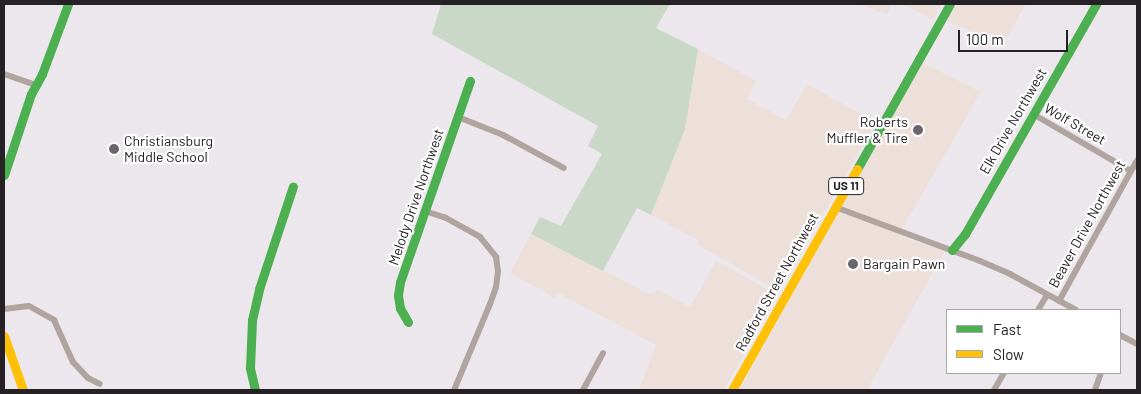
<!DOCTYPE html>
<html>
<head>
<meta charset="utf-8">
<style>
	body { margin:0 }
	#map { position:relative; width:1141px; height:394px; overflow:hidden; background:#ece7ec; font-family:Barlow,sans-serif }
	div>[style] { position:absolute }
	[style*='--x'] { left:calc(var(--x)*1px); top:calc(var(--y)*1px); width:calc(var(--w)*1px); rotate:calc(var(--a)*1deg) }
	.commercial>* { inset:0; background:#ede0da }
	.green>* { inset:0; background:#c9d8c7 }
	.street>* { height:6px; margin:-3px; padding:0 3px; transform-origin:3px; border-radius:3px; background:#b0a49f }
	.fast>* { height:9px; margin:-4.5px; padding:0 4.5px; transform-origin:4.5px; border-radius:4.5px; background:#4caf50 }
	.slow>* { height:9px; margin:-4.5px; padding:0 4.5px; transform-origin:4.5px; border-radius:4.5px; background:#ffc107 }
	.dots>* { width:14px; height:14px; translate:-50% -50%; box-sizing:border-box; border:2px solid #fff; border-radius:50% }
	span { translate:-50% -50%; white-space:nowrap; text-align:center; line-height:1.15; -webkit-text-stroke:4.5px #fff; paint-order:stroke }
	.shield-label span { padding:1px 4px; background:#fff; border:1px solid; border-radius:4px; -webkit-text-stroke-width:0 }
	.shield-label { font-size:12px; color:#252125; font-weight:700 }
	.street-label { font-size:14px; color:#252125 }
	.poi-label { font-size:14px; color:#252125 }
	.right { translate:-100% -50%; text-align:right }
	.left { translate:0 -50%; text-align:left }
	.frame { position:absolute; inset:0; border:5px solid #252125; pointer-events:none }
	.legend { position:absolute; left:946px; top:309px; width:175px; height:65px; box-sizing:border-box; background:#fff; border:1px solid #a8a6a8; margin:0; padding:6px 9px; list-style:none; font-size:15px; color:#252125 }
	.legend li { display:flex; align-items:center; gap:10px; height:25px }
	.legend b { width:25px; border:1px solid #a8a6a8 }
	.scale { position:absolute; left:958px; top:30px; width:110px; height:22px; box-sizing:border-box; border:2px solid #252125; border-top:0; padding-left:6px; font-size:15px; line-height:18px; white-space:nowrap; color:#252125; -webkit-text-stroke:4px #fff; paint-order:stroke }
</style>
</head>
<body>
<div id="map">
	<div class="commercial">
		<i style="clip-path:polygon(857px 4px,892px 4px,887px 14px)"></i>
		<i style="clip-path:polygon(903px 4px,942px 4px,933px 20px)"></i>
		<i style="clip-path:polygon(957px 4px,1026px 4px,1003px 44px,947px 21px)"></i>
		<i style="clip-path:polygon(698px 49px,756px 81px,747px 99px,786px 120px,807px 84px,876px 122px,780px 289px,775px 289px,717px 256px,698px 245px,698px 240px,651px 215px,685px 129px)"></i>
		<i style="clip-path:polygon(923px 63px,981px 92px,898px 236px,945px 251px,867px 390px,739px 390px)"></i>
		<i style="clip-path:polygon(531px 234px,649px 294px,658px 290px,690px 307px,716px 261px,772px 292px,775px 300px,724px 390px,639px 390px,656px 345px,558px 293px,555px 298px,510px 273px)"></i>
	</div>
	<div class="green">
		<i style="clip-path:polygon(441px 4px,670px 4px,656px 28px,698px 49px,685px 129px,651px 215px,637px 208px,603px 271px,531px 234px,540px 217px,561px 226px,602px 154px,588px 146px,598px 126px,432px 34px)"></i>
	</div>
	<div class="street">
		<i style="--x:4;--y:74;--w:34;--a:19"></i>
		<i style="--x:1033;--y:114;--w:113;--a:30.2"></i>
		<i style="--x:458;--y:117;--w:48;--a:21.8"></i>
		<i style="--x:503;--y:135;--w:69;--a:28.4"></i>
		<i style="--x:835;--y:207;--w:155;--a:20.4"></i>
		<i style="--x:980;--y:261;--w:33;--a:23"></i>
		<i style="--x:1010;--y:274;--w:75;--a:28.6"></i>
		<i style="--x:425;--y:211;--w:22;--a:18"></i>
		<i style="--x:446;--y:218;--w:39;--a:29"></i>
		<i style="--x:480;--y:237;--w:26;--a:51"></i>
		<i style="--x:496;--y:257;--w:14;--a:82"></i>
		<i style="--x:498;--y:271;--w:16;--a:97"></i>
		<i style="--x:496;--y:287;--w:18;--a:109"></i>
		<i style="--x:490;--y:304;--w:93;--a:112.7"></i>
		<i style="--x:1059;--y:301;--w:161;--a:-61"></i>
		<i style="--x:4;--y:309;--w:25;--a:-7"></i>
		<i style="--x:29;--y:306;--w:29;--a:29"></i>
		<i style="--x:54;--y:320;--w:46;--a:65.7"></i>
		<i style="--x:73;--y:362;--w:22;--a:47"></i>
		<i style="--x:88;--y:378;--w:13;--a:27"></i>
		<i style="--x:1038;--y:310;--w:17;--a:-59"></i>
		<i style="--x:1120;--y:335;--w:19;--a:28"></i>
		<i style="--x:583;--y:390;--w:42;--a:-61.6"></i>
		<i style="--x:994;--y:390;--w:20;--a:-60"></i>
		<i style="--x:1095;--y:390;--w:18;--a:-71"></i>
	</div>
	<div class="fast">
		<i style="--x:857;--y:169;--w:189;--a:-60.6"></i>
		<i style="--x:4;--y:175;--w:85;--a:-71.6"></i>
		<i style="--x:31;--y:94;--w:23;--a:-61"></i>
		<i style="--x:42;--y:74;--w:75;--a:-69.6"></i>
		<i style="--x:952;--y:250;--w:21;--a:-51"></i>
		<i style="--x:965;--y:234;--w:265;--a:-60.3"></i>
		<i style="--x:408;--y:322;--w:16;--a:-120"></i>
		<i style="--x:400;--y:308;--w:13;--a:-99"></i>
		<i style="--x:398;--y:295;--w:13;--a:-81"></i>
		<i style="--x:400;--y:282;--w:213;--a:-70.8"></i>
		<i style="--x:255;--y:390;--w:23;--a:-103"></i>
		<i style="--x:250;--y:368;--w:48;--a:-87.6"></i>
		<i style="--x:252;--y:320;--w:32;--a:-77"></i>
		<i style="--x:259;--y:289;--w:108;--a:-71.7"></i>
	</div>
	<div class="slow">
		<i style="--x:4;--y:336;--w:57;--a:70.6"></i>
		<i style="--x:732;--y:390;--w:254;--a:-60.5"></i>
	</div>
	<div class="dots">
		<i style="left:918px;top:130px;background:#6b666b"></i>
		<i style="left:114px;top:149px;background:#6b666b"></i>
		<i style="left:853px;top:264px;background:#6b666b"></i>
	</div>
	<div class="shield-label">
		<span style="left:846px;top:186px">US 11</span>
	</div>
	<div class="street-label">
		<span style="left:1013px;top:121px;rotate:-60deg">Elk Drive Northwest</span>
		<span style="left:1075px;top:124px;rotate:30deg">Wolf Street</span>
		<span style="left:416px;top:197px;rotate:-71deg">Melody Drive Northwest</span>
		<span style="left:1087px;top:224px;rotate:-61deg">Beaver Drive Northwest</span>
		<span style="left:777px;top:282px;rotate:-61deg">Radford Street Northwest</span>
	</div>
	<div class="poi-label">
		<span class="right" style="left:908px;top:130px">Roberts<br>Muffler &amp; Tire</span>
		<span class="left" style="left:124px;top:149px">Christiansburg<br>Middle School</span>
		<span class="left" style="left:863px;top:264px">Bargain Pawn</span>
	</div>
	<div class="frame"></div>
	<ul class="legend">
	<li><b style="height:6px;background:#4caf50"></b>Fast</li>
	<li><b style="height:6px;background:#ffc107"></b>Slow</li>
	</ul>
	<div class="scale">100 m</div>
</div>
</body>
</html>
